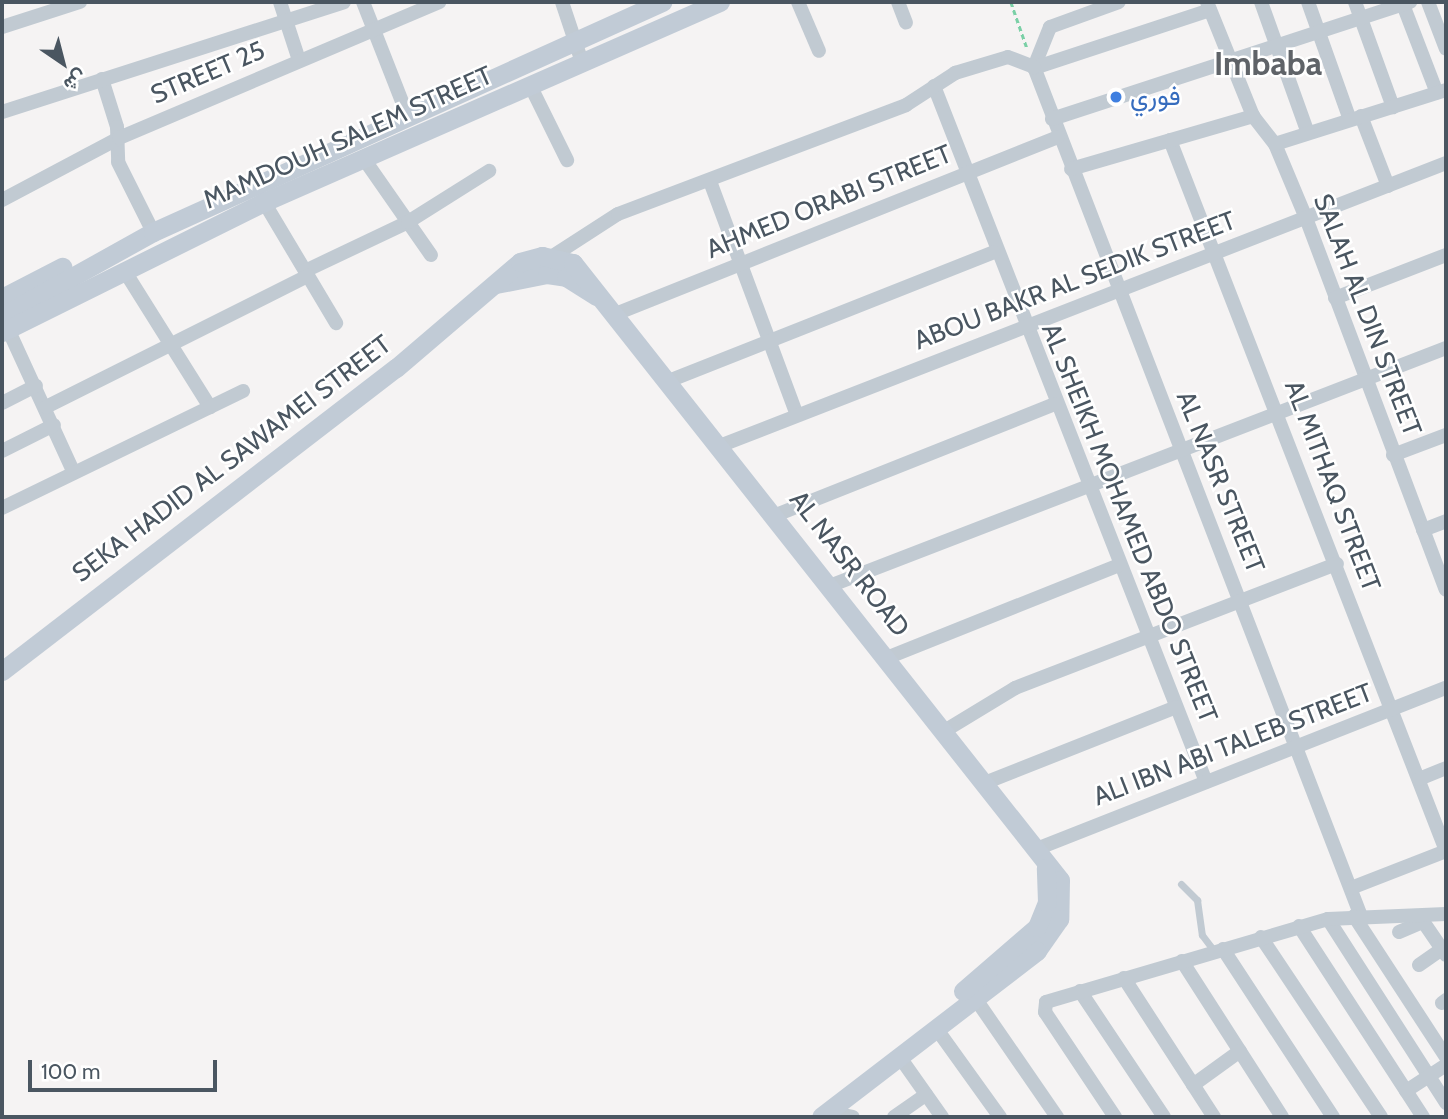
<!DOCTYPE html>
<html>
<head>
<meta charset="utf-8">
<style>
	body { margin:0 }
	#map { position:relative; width:1448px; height:1119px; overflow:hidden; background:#f5f3f3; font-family:Cabin,Vazirmatn,sans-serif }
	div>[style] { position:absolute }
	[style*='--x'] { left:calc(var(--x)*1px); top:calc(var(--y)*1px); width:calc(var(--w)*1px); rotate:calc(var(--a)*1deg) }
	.path>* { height:2.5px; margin-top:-1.25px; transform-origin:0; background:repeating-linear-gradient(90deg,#7ad0a6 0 5px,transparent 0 8.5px) }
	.lane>* { height:7px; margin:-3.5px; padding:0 3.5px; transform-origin:3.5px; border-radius:3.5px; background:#c1cad2 }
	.street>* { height:14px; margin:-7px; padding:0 7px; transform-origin:7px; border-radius:7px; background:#c1cad2 }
	.secondary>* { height:19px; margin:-9.5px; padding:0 9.5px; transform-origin:9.5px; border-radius:9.5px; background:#c1cbd6 }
	.dots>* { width:19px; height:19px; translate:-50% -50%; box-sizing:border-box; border:4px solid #fff; border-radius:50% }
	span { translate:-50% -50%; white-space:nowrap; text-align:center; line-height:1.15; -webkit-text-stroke:5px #fff; paint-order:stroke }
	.street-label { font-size:26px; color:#4a5661 }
	.shop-label { font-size:26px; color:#366cbe }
	.left { translate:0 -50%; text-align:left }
	.district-label { font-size:33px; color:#5f6368; font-weight:700 }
	.frame { position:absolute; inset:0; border:4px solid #4a5661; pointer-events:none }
	.north { position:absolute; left:28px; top:28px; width:70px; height:70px; -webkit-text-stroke:5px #fff; paint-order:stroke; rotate:145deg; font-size:19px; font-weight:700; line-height:28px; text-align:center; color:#4a5661 }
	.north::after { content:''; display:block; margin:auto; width:24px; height:32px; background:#4a5661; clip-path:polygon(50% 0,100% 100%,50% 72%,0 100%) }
	.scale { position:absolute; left:28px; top:1060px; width:189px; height:32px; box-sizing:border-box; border:4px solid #4a5661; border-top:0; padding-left:9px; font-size:21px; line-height:24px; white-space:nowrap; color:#4a5661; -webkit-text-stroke:5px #fff; paint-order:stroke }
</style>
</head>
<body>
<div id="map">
	<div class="path">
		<i style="--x:1011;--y:2;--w:49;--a:70.8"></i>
	</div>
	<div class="lane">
		<i style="--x:1181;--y:884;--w:23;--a:45"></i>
		<i style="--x:1197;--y:900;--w:35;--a:82"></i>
		<i style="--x:1202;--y:935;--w:20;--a:53"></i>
	</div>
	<div class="street">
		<i style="--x:280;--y:2;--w:61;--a:71.9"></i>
		<i style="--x:363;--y:2;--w:120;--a:68.6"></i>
		<i style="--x:562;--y:2;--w:63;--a:71.6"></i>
		<i style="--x:798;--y:2;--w:53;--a:66.8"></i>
		<i style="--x:898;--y:2;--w:22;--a:69"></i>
		<i style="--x:1207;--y:2;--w:123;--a:68"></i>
		<i style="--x:1253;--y:116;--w:36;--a:52"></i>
		<i style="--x:1275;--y:144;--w:80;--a:67.3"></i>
		<i style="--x:1306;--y:218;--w:397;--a:69.4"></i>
		<i style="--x:1261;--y:2;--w:139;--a:70.3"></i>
		<i style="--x:1308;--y:2;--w:125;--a:70.4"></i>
		<i style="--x:1355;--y:2;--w:112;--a:70.1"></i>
		<i style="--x:1402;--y:2;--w:97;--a:69"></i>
		<i style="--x:1428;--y:2;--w:50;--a:69"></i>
		<i style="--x:2;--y:27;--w:82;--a:-17.8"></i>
		<i style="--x:1034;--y:67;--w:910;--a:68.94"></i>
		<i style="--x:1034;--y:67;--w:43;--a:-68.2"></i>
		<i style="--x:1050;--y:27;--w:73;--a:-19.9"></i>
		<i style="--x:1034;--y:68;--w:185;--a:-18.2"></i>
		<i style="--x:102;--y:79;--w:50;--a:72.6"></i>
		<i style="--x:117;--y:127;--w:35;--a:88"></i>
		<i style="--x:118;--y:162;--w:78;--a:63.4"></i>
		<i style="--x:530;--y:85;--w:84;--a:63.7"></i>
		<i style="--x:934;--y:86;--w:747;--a:68.65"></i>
		<i style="--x:2;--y:112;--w:359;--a:-17.8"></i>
		<i style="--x:1361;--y:116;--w:75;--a:68.9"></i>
		<i style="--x:1052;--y:119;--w:377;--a:-18.1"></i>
		<i style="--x:1170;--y:140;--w:763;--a:68.78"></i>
		<i style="--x:1275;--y:144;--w:179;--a:-17.5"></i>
		<i style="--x:364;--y:159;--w:117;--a:55.1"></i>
		<i style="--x:1071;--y:169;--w:190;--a:-16.2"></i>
		<i style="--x:711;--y:184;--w:246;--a:69.6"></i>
		<i style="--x:2;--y:200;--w:132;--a:-27.9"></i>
		<i style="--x:119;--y:138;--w:348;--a:-23"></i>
		<i style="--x:264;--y:202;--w:141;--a:59.2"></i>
		<i style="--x:553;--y:256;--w:77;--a:-32.9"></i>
		<i style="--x:618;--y:214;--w:308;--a:-20.7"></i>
		<i style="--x:906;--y:105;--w:59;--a:-33.1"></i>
		<i style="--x:955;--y:73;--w:55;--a:-16.8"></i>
		<i style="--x:1008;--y:57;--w:28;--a:21"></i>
		<i style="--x:124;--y:270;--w:162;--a:57.9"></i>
		<i style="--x:305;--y:271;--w:114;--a:-25.4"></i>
		<i style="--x:408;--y:222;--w:96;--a:-32.2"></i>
		<i style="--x:1335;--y:298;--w:119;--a:-21.2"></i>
		<i style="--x:618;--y:313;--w:474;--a:-21.8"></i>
		<i style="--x:8;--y:329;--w:158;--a:65.4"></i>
		<i style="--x:671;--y:380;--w:347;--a:-21.6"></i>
		<i style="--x:2;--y:403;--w:38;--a:-27"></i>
		<i style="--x:46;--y:407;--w:293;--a:-26.6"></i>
		<i style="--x:722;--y:445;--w:777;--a:-21.28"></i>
		<i style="--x:2;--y:451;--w:58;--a:-26.6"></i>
		<i style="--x:1393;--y:455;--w:57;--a:-20.7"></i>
		<i style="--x:2;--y:508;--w:268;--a:-25.9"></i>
		<i style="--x:776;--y:515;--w:300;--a:-21.7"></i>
		<i style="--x:1423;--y:530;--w:25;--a:-21"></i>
		<i style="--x:832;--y:585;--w:658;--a:-21.11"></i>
		<i style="--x:889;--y:657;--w:248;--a:-21.8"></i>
		<i style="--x:946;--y:730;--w:81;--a:-31.3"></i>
		<i style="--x:1015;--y:688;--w:345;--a:-21.1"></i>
		<i style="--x:1419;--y:779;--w:29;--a:-22"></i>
		<i style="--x:987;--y:782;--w:203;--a:-21.6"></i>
		<i style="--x:1039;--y:848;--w:437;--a:-21.5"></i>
		<i style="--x:1351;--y:888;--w:102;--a:-21.3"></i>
		<i style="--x:1354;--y:916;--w:168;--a:56.9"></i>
		<i style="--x:1420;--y:917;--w:46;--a:55.6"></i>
		<i style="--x:1328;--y:919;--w:219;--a:57.3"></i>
		<i style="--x:1299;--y:926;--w:228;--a:57"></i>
		<i style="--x:1399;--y:932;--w:26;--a:-23"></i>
		<i style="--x:1261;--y:937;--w:216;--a:56.3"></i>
		<i style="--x:1223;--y:949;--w:201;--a:56.8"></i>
		<i style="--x:1182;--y:961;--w:185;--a:57.3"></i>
		<i style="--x:1419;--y:965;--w:28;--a:-35"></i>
		<i style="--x:1124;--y:978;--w:166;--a:57.1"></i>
		<i style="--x:1080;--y:991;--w:151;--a:56.3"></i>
		<i style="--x:975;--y:998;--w:145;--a:55.4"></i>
		<i style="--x:1442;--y:1003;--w:5;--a:-37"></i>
		<i style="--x:936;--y:1028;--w:110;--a:54.3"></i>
		<i style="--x:899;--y:1056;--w:75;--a:54.8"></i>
		<i style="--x:1193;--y:1085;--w:58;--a:-35.9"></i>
		<i style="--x:1406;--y:1091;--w:48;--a:-33"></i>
		<i style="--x:828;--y:1112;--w:25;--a:11"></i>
		<i style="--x:894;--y:1117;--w:39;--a:-35"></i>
		<i style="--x:1115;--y:1117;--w:126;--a:-123.7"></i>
		<i style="--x:1045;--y:1012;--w:10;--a:-84"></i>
		<i style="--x:1046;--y:1002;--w:294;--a:-16.4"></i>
		<i style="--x:1328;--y:919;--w:118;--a:-2.4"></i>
	</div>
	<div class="secondary">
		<i style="--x:496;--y:284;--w:52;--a:-11.1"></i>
		<i style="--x:547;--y:274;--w:19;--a:9"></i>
		<i style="--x:566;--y:277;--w:36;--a:32"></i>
		<i style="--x:2;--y:298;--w:68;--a:-27.3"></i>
		<i style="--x:2;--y:316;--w:173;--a:-29.1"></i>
		<i style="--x:153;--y:232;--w:559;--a:-24.32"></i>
		<i style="--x:2;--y:332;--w:292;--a:-26.4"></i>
		<i style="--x:264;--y:202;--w:498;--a:-23.7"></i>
		<i style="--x:2;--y:671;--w:497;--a:-37.6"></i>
		<i style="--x:396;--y:368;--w:163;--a:-40.5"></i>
		<i style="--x:520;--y:262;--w:23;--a:-15"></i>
		<i style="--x:542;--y:256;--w:32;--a:13"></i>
		<i style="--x:573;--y:263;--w:786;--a:51.72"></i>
		<i style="--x:1060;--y:880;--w:39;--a:91"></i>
		<i style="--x:1059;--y:919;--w:39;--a:125"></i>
		<i style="--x:1037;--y:951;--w:272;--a:142.5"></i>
		<i style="--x:963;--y:991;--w:98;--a:-40.9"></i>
		<i style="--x:1037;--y:927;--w:27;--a:-68"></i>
		<i style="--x:1047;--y:902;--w:34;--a:-92"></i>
	</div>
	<div class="dots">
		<i style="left:1116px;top:97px;background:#3f7fe0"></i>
	</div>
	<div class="street-label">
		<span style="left:208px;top:73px;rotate:-23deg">STREET 25</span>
		<span style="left:348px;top:138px;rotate:-24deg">MAMDOUH SALEM STREET</span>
		<span style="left:829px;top:202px;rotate:-22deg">AHMED ORABI STREET</span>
		<span style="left:1075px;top:281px;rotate:-21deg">ABOU BAKR AL SEDIK STREET</span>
		<span style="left:1367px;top:315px;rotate:69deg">SALAH AL DIN STREET</span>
		<span style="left:232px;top:459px;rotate:-37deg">SEKA HADID AL SAWAMEI STREET</span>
		<span style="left:1220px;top:482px;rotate:68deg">AL NASR STREET</span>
		<span style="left:1332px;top:486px;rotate:69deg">AL MITHAQ STREET</span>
		<span style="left:1129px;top:523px;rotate:68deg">AL SHEIKH MOHAMED ABDO STREET</span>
		<span style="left:849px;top:564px;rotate:52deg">AL NASR ROAD</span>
		<span style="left:1233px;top:745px;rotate:-21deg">ALI IBN ABI TALEB STREET</span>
	</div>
	<div class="shop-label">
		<span class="left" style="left:1130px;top:97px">فوري</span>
	</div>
	<div class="district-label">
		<span style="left:1268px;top:64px">Imbaba</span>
	</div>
	<div class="frame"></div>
	<div class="north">ش</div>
	<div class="scale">100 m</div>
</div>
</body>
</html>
